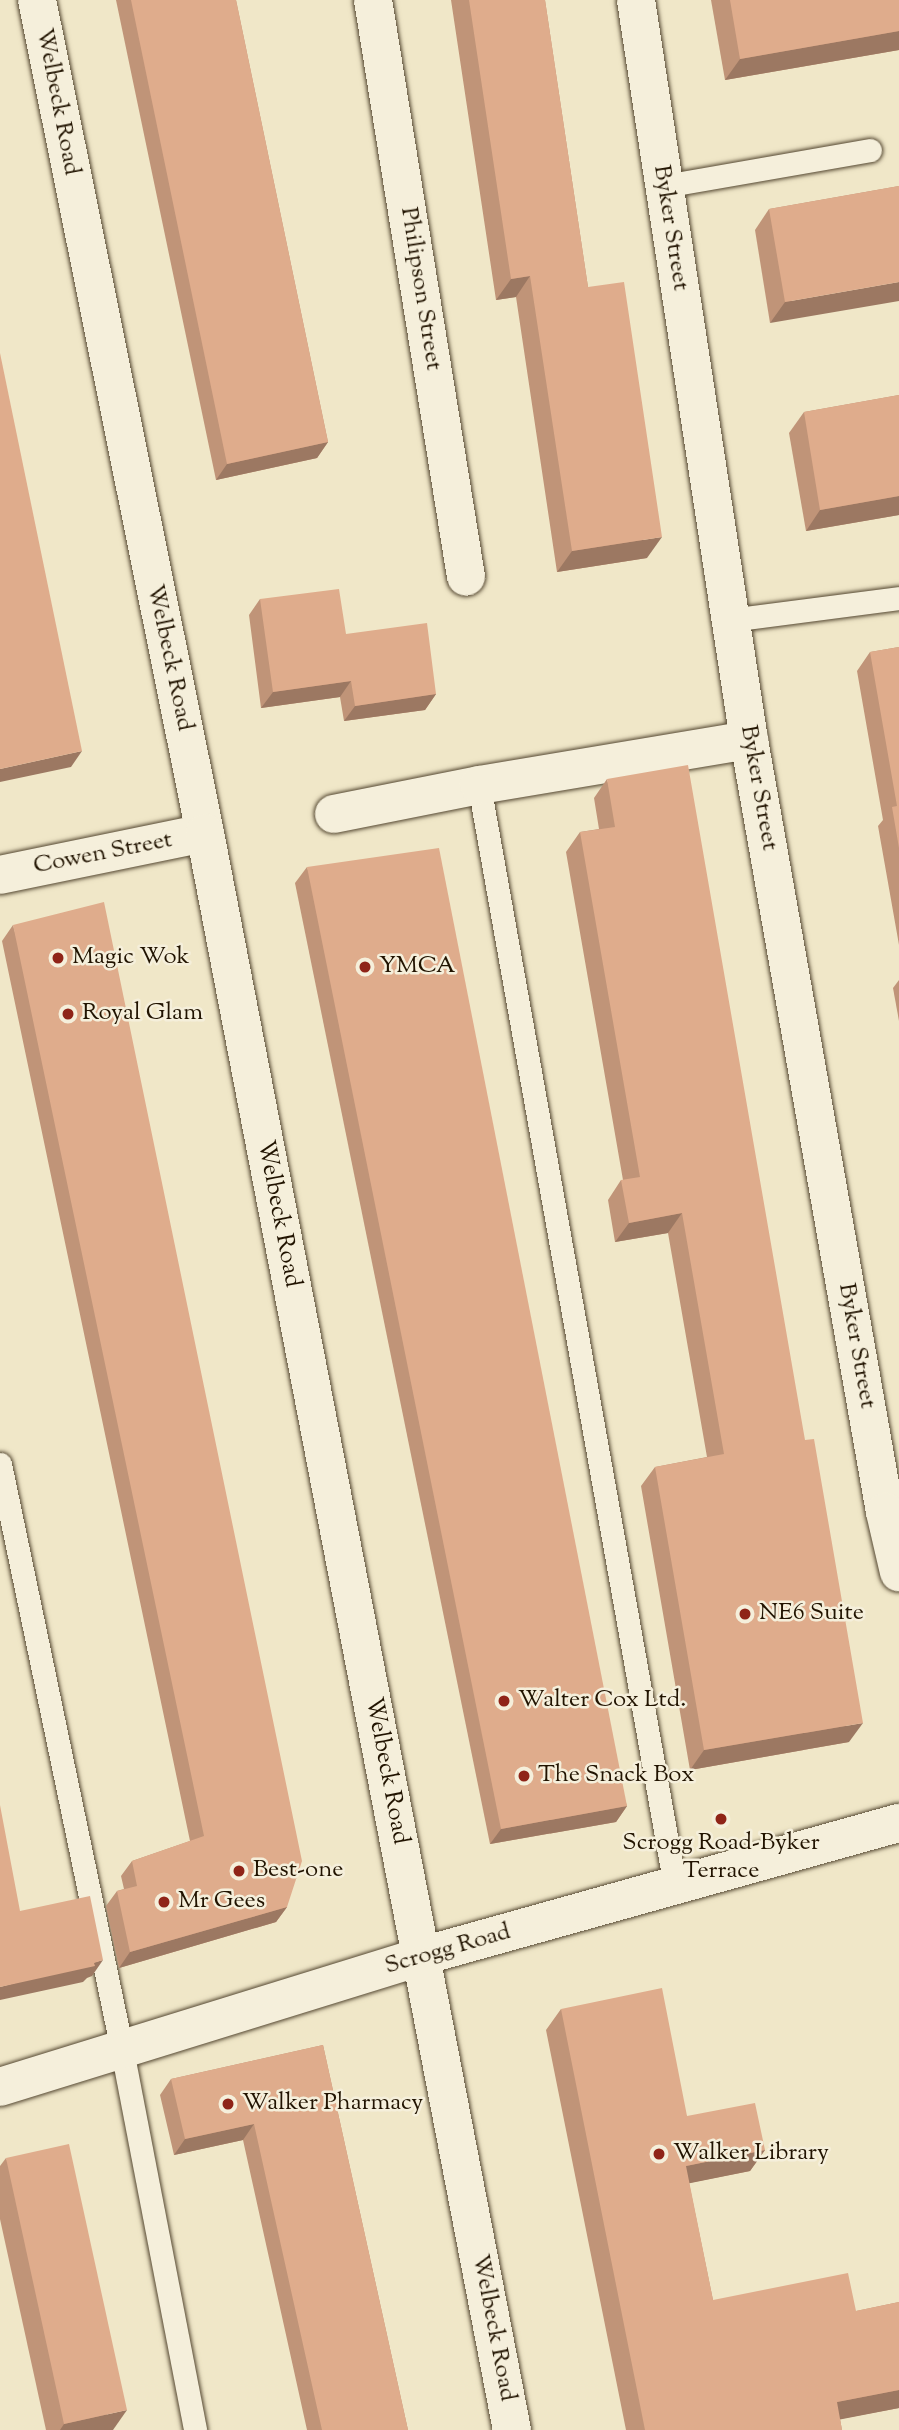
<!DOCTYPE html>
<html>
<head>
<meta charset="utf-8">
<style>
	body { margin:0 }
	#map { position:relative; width:899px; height:2430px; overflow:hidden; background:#f0e7c8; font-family:"Sorts Mill Goudy",serif }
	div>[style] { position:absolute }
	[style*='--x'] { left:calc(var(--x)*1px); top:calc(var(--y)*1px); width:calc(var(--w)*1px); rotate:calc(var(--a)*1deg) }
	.roads { filter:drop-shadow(0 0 2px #554832) drop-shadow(0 0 2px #554832) }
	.service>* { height:23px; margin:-11.5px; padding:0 11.5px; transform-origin:11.5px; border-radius:11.5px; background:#f5efdb }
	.minor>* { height:38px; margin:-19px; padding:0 19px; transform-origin:19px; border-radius:19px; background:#f5efdb }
	.tertiary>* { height:38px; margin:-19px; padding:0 19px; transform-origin:19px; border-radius:19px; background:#f5efdb }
	.secondary>* { height:38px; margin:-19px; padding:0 19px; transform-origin:19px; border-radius:19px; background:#f5efdb }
	.wall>* { inset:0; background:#c09478 }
	.shaded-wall>* { inset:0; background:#9c7862 }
	.building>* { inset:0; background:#dfac8c }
	.dots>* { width:19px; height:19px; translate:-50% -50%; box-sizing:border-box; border:4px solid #f5efdb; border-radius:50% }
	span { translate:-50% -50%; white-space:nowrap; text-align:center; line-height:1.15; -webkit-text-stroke:5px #f5efdb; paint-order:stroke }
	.street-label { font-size:24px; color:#211300 }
	.poi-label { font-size:24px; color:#211300 }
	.left { translate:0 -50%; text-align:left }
</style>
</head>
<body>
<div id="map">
	<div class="roads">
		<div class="service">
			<i style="--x:664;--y:186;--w:209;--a:-9.9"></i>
			<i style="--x:730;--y:620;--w:170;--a:-7.4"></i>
			<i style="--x:479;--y:785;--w:1118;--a:79.91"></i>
			<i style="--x:0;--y:1464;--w:599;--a:78.24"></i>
			<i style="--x:122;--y:2050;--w:387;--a:79.1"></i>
		</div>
		<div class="minor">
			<i style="--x:373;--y:0;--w:584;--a:80.84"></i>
			<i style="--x:636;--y:0;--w:749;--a:81.32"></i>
			<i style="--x:749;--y:740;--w:784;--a:80.01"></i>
			<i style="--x:885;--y:1512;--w:62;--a:76.9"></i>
			<i style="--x:334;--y:814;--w:148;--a:-11.3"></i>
			<i style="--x:479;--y:785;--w:274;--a:-9.5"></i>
			<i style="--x:0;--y:875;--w:209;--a:-11.6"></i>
		</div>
		<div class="tertiary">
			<i style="--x:0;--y:2087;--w:442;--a:-17.2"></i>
			<i style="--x:422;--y:1956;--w:495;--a:-15.6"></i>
		</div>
		<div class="secondary">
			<i style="--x:37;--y:0;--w:850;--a:78.6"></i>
			<i style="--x:205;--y:833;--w:1626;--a:79.12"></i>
		</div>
	</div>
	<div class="wall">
		<i style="clip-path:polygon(116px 0,236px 0,328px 442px,317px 458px,216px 480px)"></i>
		<i style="clip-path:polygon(451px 0,545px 0,588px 287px,647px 558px,557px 572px,516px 297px,496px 300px)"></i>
		<i style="clip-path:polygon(711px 0,899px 0,899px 50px,725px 80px)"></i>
		<i style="clip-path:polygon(899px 186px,770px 323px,755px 230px,769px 209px)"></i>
		<i style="clip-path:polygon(899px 395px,899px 515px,806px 531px,789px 433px,804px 412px)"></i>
		<i style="clip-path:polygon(260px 599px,346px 634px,436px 694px,425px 710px,344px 721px,340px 697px,261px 708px,249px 615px)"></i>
		<i style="clip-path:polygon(899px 647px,899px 945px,878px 826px,883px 820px,857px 671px,870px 652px)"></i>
		<i style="clip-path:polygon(607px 779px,849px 1742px,690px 1770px,641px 1486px,655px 1467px,707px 1457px,668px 1233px,615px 1242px,608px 1200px,621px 1180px,623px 1180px,566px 852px,580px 832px,599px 829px,594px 798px)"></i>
		<i style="clip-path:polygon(307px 867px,627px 1806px,616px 1822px,490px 1844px,295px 883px)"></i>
		<i style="clip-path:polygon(13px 925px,287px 1907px,276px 1922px,119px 1968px,106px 1906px,117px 1891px,124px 1889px,121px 1876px,132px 1861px,190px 1841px,2px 941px)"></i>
		<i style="clip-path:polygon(899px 980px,899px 1021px,893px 988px)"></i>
		<i style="clip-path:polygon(561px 2009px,687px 2116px,765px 2150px,750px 2171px,689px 2183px,713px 2300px,856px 2311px,899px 2302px,899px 2408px,840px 2419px,842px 2430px,626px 2430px,546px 2030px)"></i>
		<i style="clip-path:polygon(323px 2045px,408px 2430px,307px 2430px,243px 2140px,174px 2155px,160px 2095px,171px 2079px)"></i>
		<i style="clip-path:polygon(6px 2158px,113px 2430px,46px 2430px,0 2219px,0 2166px)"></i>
	</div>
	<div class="shaded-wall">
		<i style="clip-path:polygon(899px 31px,899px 50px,725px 80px,740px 59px)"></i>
		<i style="clip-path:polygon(530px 276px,516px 297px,496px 300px,511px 279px)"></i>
		<i style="clip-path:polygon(899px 282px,899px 301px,770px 323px,785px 302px)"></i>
		<i style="clip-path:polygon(328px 442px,317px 458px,216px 480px,227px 464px)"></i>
		<i style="clip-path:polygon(899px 496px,899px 515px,806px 531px,820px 510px)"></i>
		<i style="clip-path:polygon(662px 537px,647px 558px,557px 572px,572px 551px)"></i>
		<i style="clip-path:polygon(351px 681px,340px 697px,261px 708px,273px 692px)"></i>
		<i style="clip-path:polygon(436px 694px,425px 710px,344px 721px,355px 706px)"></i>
		<i style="clip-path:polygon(82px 751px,71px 767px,0 782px,0 769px)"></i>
		<i style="clip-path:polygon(682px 1213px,668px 1233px,615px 1242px,629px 1223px)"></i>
		<i style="clip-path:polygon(863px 1723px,849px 1742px,690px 1770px,704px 1750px)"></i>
		<i style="clip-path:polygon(627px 1806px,616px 1822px,490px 1844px,501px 1829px)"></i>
		<i style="clip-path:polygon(287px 1907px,276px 1922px,119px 1968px,130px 1952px)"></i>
		<i style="clip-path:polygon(103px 1960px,92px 1976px,87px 1978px,83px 1982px,0 2000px,0 1987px)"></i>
		<i style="clip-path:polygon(254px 2124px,243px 2140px,174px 2155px,185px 2139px)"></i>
		<i style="clip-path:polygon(765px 2150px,750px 2171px,671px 2187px,686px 2166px)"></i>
		<i style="clip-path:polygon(899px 2390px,899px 2408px,822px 2423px,837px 2402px)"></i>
		<i style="clip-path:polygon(127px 2410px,113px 2430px,60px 2430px,64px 2424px)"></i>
	</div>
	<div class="building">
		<i style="clip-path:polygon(131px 0,236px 0,328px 442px,227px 464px)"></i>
		<i style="clip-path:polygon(469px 0,545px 0,588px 287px,624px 282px,662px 537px,572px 551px,530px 276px,511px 279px)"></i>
		<i style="clip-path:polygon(730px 0,899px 0,899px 31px,740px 59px)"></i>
		<i style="clip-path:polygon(899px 186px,899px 282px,785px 302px,769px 209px)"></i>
		<i style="clip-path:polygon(0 353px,82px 751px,0 769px)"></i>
		<i style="clip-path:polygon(899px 395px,899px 496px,820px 510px,804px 412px)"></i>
		<i style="clip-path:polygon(339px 589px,346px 634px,427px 623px,436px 694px,355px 706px,351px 681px,273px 692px,260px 599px)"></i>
		<i style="clip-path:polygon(899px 647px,899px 848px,892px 807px,897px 806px,870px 652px)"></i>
		<i style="clip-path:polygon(688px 765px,805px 1440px,814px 1439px,863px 1723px,704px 1750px,655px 1467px,724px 1454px,682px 1213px,629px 1223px,621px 1180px,640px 1177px,580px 832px,615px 827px,607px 779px)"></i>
		<i style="clip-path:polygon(439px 848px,627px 1806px,501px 1829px,307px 867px)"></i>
		<i style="clip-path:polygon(104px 902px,302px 1861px,287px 1907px,130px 1952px,117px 1891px,137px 1886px,132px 1861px,204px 1836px,13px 925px)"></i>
		<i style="clip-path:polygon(0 1805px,20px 1911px,90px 1896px,103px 1960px,94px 1963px,95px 1966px,0 1987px)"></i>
		<i style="clip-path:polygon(662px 1988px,687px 2116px,755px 2103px,765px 2150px,686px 2166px,713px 2300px,848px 2273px,856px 2311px,899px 2302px,899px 2390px,837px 2402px,842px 2430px,645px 2430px,561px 2009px)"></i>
		<i style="clip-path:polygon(323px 2045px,408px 2430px,322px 2430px,254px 2124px,185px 2139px,171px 2079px)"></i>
		<i style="clip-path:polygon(69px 2144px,127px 2410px,64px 2424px,6px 2158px)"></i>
	</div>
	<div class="dots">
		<i style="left:58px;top:958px;background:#8f2418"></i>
		<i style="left:365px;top:967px;background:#8f2418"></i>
		<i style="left:68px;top:1014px;background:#8f2418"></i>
		<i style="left:745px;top:1614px;background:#8f2418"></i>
		<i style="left:504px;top:1701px;background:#8f2418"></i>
		<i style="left:524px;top:1776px;background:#8f2418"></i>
		<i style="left:721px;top:1819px;background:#8f2418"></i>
		<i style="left:239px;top:1871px;background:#8f2418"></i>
		<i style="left:164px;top:1902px;background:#8f2418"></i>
		<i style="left:228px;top:2104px;background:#8f2418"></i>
		<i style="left:659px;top:2154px;background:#8f2418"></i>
	</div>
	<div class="street-label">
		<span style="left:57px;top:102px;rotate:79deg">Welbeck Road</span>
		<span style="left:670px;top:228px;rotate:81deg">Byker Street</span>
		<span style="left:420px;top:289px;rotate:81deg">Philipson Street</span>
		<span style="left:169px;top:658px;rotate:78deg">Welbeck Road</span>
		<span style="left:758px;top:788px;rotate:80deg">Byker Street</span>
		<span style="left:103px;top:854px;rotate:-11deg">Cowen Street</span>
		<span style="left:278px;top:1214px;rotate:79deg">Welbeck Road</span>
		<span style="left:856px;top:1346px;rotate:80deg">Byker Street</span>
		<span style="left:386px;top:1771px;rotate:79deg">Welbeck Road</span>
		<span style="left:448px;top:1950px;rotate:-16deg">Scrogg Road</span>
		<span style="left:493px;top:2328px;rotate:79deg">Welbeck Road</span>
	</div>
	<div class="poi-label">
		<span class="left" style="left:72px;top:958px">Magic Wok</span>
		<span class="left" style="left:379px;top:967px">YMCA</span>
		<span class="left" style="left:82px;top:1014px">Royal Glam</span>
		<span class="left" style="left:759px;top:1614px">NE6 Suite</span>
		<span class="left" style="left:518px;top:1701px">Walter Cox Ltd.</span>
		<span class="left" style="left:538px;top:1776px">The Snack Box</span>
		<span style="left:721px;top:1858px">Scrogg Road-Byker<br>Terrace</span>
		<span class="left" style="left:253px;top:1871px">Best-one</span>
		<span class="left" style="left:178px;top:1902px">Mr Gees</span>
		<span class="left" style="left:242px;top:2104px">Walker Pharmacy</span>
		<span class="left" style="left:673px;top:2154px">Walker Library</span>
	</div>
</div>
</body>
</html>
